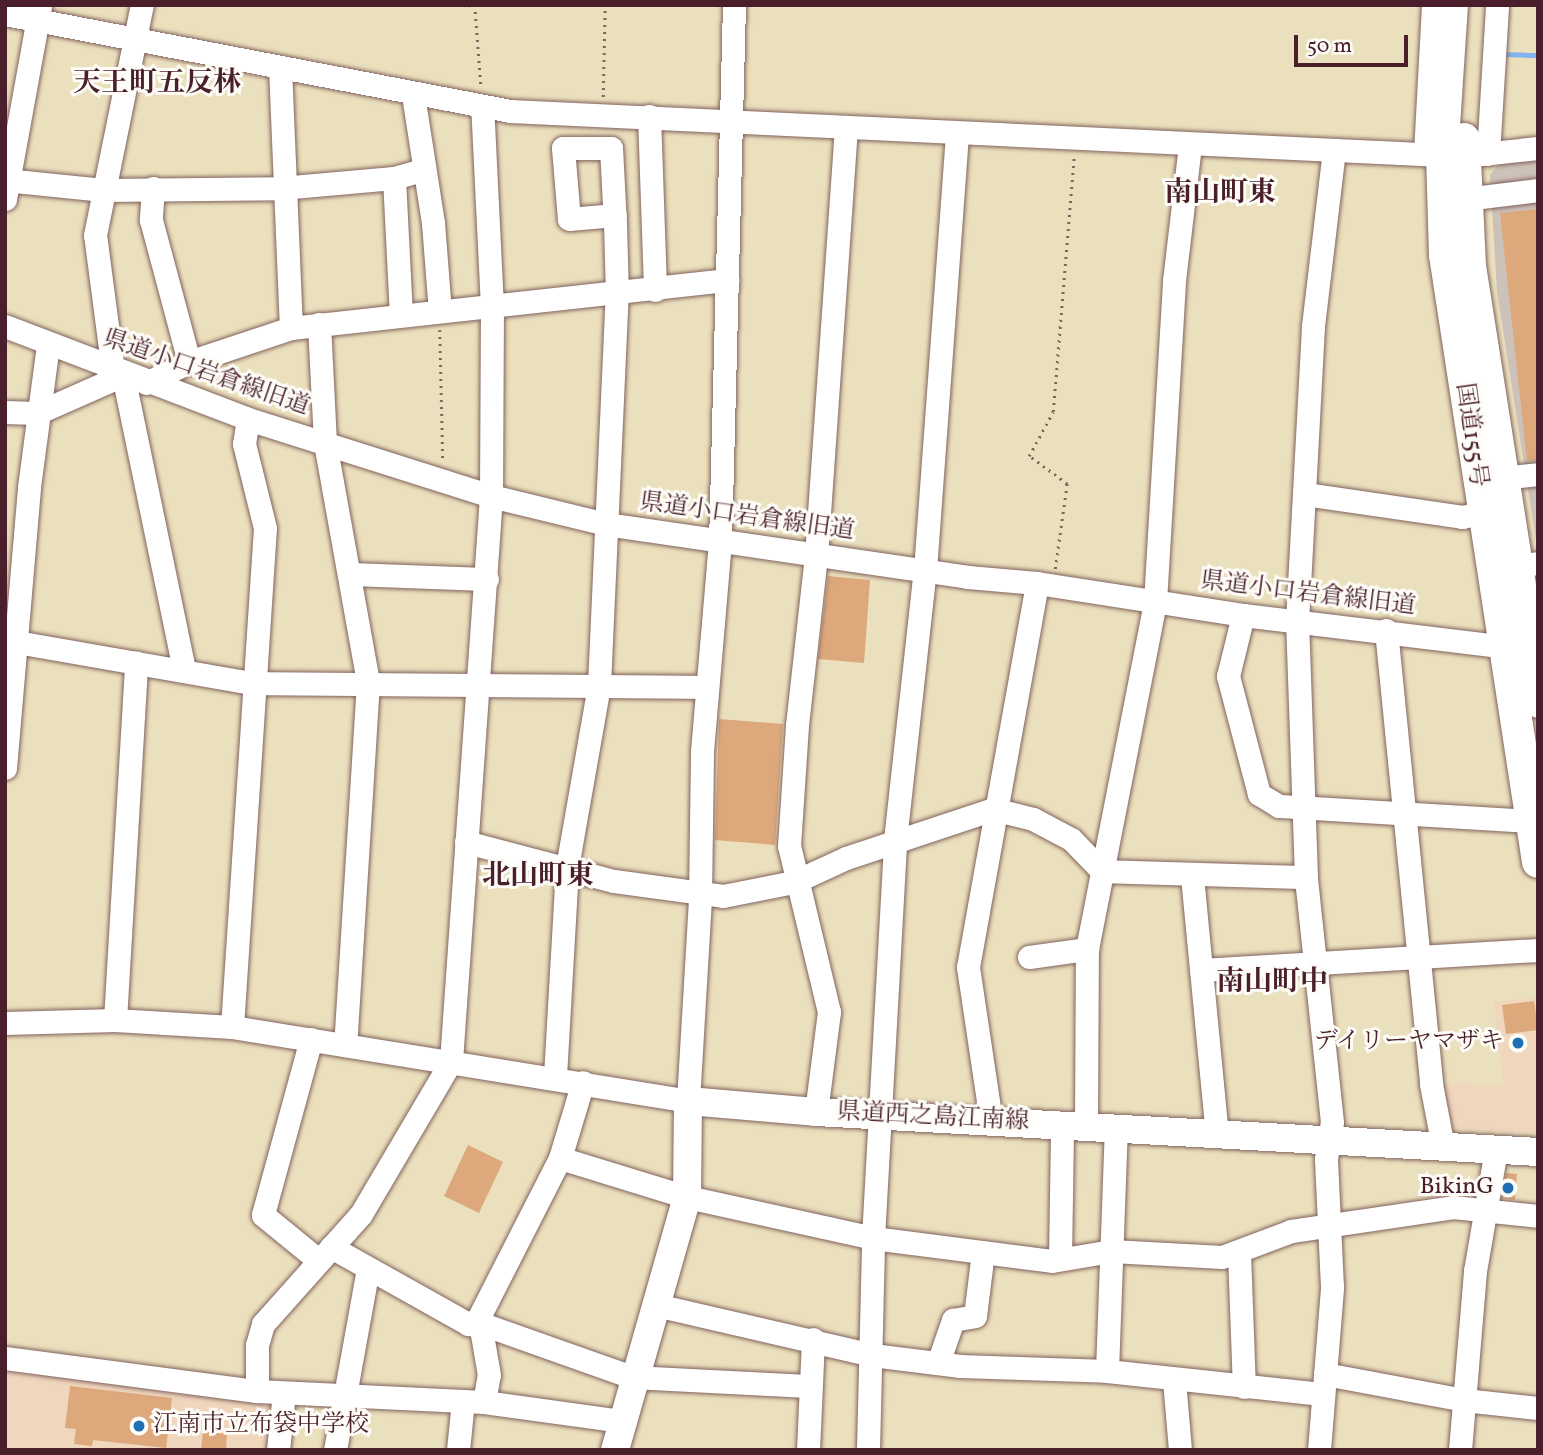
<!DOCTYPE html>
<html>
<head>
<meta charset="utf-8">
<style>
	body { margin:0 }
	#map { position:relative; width:1543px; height:1455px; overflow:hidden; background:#ebe0bd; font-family:Vollkorn,"Noto Serif JP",serif }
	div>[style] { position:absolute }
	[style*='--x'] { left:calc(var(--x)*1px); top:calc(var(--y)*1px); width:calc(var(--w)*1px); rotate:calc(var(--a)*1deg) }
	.built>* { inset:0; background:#efd6bc }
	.industrial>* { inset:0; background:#cdc2b9 }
	.stream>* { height:4.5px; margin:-2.25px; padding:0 2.25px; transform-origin:2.25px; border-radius:2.25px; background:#82b3ee }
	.building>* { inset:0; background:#dca87c }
	.path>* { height:2.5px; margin-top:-1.25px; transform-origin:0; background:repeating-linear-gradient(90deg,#82635e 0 2px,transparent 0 7px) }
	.roads { filter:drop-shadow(0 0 2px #82635e) drop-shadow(0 0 2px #82635e) }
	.minor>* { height:23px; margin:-11.5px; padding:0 11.5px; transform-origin:11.5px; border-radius:11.5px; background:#fff }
	.major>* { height:28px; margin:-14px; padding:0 14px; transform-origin:14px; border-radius:14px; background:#fff }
	.highway>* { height:32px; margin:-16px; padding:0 16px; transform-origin:16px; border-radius:16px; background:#fff }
	.dots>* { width:19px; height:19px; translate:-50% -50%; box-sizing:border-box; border:4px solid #fdfcf7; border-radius:50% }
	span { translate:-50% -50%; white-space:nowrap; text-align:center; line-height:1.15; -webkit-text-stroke:6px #fdfcf7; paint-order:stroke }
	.street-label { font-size:24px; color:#4a1f2b }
	.poi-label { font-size:24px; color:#4a1f2b }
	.right { translate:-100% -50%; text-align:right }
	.left { translate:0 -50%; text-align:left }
	.quarter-label { font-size:28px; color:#4a1f2b; font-weight:700 }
	.frame { position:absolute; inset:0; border:7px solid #4a1f2b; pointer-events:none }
	.scale { position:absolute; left:1294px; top:35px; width:114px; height:32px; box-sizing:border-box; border:4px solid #4a1f2b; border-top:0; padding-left:9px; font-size:21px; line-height:24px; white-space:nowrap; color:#4a1f2b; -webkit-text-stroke:5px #fdfcf7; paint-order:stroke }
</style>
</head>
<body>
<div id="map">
	<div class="built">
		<i style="clip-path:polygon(1537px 998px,1538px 1134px,1449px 1129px,1444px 1083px,1503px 1085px,1494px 1002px)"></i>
		<i style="clip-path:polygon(5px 1365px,273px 1398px,271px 1450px,5px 1450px)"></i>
	</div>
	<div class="industrial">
		<i style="clip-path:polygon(1538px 155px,1538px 553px,1497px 292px,1490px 175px,1502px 160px)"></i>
	</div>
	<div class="stream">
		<i style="--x:1503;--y:54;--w:35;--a:2"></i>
	</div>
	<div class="building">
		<i style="clip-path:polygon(1538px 209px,1538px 460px,1527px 461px,1500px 213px)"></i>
		<i style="clip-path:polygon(828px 576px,870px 580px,864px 663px,818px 659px)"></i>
		<i style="clip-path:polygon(719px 719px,783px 724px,775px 845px,715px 840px)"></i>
		<i style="clip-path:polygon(1534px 1001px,1538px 1030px,1506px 1034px,1502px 1005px)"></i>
		<i style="clip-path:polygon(468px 1145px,503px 1162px,479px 1213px,444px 1196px)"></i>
		<i style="clip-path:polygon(1506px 1173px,1517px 1174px,1515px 1200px,1502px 1198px)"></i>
		<i style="clip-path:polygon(70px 1386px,172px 1398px,166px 1448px,93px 1440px,92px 1446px,74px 1444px,76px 1429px,65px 1428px)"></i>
		<i style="clip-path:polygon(203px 1431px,227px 1434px,226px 1450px,201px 1450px)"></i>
	</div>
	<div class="path">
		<i style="--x:469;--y:5;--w:6;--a:18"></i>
		<i style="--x:475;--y:5;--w:80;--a:85.7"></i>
		<i style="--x:603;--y:97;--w:92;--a:-88.8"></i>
		<i style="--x:440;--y:330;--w:130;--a:88.7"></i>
		<i style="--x:1055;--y:569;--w:86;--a:-82"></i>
		<i style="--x:1067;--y:484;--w:47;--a:-143.6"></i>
		<i style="--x:1029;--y:456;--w:50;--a:-61.4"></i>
		<i style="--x:1053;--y:412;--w:258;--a:-85.3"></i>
	</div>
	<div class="roads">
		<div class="minor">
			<i style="--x:5;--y:14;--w:514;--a:10.87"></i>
			<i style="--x:510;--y:111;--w:954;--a:2.7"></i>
			<i style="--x:1463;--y:156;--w:75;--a:-6.1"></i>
			<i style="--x:280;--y:67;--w:261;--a:87.6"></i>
			<i style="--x:413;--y:95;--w:130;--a:81.1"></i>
			<i style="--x:433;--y:223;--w:88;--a:85.5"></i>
			<i style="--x:649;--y:116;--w:174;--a:88"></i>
			<i style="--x:1425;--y:153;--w:148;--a:-86.9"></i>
			<i style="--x:1488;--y:154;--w:149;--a:-86.5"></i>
			<i style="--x:394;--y:178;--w:136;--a:87.1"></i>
			<i style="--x:5;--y:180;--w:99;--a:5.8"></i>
			<i style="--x:103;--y:190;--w:178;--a:-0.6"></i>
			<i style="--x:281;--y:188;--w:113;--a:-5.1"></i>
			<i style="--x:394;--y:178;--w:29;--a:-16"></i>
			<i style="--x:153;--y:188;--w:32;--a:94"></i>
			<i style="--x:151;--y:220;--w:147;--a:75"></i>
			<i style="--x:5;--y:199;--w:196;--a:-79.7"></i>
			<i style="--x:1465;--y:199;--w:74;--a:-7"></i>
			<i style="--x:319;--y:324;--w:119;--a:87.1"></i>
			<i style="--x:325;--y:443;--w:243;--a:79.8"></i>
			<i style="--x:368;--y:682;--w:364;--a:93.6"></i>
			<i style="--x:5;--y:326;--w:260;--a:20.9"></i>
			<i style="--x:248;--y:419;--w:255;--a:17.6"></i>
			<i style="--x:491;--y:496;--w:118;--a:13.7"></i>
			<i style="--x:606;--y:524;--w:366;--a:8.3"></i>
			<i style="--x:968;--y:577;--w:69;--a:5"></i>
			<i style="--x:1037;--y:583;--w:208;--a:8.8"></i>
			<i style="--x:1243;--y:615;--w:267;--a:6.9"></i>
			<i style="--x:113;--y:371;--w:137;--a:-97.5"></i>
			<i style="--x:95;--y:235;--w:235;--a:-78.5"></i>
			<i style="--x:146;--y:383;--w:48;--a:-26"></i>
			<i style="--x:189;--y:362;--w:108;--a:-18.4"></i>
			<i style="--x:291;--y:328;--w:439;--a:-6.3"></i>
			<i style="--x:5;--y:412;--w:32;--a:2"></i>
			<i style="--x:37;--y:413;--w:94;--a:-23.8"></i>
			<i style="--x:123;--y:375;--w:301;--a:78.3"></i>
			<i style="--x:1501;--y:478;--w:37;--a:-6"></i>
			<i style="--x:1305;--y:494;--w:159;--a:8.3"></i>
			<i style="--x:1462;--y:517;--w:19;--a:-12"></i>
			<i style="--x:1517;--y:566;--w:21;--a:-8"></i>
			<i style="--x:349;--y:574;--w:138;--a:2.1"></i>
			<i style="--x:1243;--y:615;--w:63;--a:103.8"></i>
			<i style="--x:1228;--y:676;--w:122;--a:75.3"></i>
			<i style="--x:1259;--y:794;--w:23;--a:31"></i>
			<i style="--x:1279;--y:806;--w:253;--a:3.4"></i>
			<i style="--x:1386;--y:630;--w:456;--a:84.3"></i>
			<i style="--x:1431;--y:1084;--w:64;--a:79.2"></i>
			<i style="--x:5;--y:640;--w:250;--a:9.9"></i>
			<i style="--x:251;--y:683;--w:455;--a:0.5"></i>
			<i style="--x:5;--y:768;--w:282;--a:-85.1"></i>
			<i style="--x:29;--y:487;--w:144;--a:-82.4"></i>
			<i style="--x:466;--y:842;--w:153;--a:14.8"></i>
			<i style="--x:614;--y:881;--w:110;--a:7.8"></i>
			<i style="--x:723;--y:896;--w:72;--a:-11.2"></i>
			<i style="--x:794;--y:882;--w:57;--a:-24.8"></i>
			<i style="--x:846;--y:858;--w:155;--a:-18.4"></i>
			<i style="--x:993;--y:809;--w:41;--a:14"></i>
			<i style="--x:1033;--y:819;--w:43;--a:27.8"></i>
			<i style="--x:1071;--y:839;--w:45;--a:45.9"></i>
			<i style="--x:1102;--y:871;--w:204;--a:1.7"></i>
			<i style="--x:1192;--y:876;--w:259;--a:84.5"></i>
			<i style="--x:1029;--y:957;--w:59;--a:-7.9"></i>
			<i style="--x:1201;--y:970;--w:338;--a:-3.4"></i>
			<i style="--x:115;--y:1020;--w:358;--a:-86.6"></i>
			<i style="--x:5;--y:1023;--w:110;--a:-1.6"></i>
			<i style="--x:115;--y:1020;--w:117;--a:3.4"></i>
			<i style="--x:232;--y:1027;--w:462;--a:9.2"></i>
			<i style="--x:688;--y:1101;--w:204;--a:-86.6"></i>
			<i style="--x:700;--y:897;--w:146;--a:-89.2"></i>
			<i style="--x:702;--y:751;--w:209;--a:-85.1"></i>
			<i style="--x:720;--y:543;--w:538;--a:-88.51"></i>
			<i style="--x:232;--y:1027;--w:500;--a:-86.22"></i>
			<i style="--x:265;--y:528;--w:87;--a:-104"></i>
			<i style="--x:244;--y:444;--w:25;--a:-81"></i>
			<i style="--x:311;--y:1039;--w:182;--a:105.3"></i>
			<i style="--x:263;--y:1215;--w:70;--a:39.2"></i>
			<i style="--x:555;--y:1076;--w:209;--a:-86.7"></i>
			<i style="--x:567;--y:867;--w:185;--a:-80"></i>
			<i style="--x:599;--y:685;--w:390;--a:-87.4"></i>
			<i style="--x:617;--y:295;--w:71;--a:-91.6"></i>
			<i style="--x:615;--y:224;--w:76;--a:-93"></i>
			<i style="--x:611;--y:148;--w:48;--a:180"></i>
			<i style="--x:563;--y:148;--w:71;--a:85.2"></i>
			<i style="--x:569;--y:219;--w:46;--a:-5"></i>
			<i style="--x:816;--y:1112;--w:101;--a:-82.6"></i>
			<i style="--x:829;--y:1012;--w:171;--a:-103.5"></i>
			<i style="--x:789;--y:846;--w:121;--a:-86.2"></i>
			<i style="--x:797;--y:725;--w:170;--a:-83.6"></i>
			<i style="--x:816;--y:556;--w:430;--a:-86"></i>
			<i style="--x:991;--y:1121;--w:156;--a:-98.5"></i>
			<i style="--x:968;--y:967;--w:390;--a:-79.8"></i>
			<i style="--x:1086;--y:1126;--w:177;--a:-89.7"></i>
			<i style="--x:1087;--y:949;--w:354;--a:-78.9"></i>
			<i style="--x:1155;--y:602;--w:322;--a:-86.6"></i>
			<i style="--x:1174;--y:281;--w:138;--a:-83.3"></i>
			<i style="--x:560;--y:1158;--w:133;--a:17.1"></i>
			<i style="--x:687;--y:1197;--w:190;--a:12.4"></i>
			<i style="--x:873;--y:1238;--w:180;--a:7.3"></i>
			<i style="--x:1052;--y:1261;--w:60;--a:-9.6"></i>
			<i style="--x:1111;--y:1251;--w:111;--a:3.1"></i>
			<i style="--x:1222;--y:1257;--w:74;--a:-20.6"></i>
			<i style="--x:1291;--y:1231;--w:164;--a:-8.4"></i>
			<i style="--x:1453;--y:1207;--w:85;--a:6"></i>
			<i style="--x:331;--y:1247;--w:157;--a:29.3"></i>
			<i style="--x:468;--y:1324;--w:20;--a:6"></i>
			<i style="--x:488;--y:1326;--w:153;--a:19.5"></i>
			<i style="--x:632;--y:1377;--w:176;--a:2.9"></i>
			<i style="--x:1239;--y:1253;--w:134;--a:87.9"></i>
			<i style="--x:1060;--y:1259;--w:134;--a:-89.1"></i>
			<i style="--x:656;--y:1305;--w:222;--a:13"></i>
			<i style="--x:872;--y:1355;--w:89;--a:7.1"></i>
			<i style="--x:960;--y:1366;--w:147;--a:1.9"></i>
			<i style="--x:1107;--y:1371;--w:216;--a:6.1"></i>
			<i style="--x:5;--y:1358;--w:254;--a:7.5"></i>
			<i style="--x:257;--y:1391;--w:227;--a:2.8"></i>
			<i style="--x:484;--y:1402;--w:138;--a:7.9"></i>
			<i style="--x:938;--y:1363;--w:46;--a:-70.8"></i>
			<i style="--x:953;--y:1320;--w:22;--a:-10"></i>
			<i style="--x:975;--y:1316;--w:64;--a:-82.9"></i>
			<i style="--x:1107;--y:1371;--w:243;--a:-87.9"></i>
			<i style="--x:1325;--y:1374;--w:141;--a:10.6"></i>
			<i style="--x:1464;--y:1400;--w:74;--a:6.2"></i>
			<i style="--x:1174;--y:1380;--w:70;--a:85.1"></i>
			<i style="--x:257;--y:1391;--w:46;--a:-90"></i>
			<i style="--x:257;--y:1345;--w:22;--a:-74"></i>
			<i style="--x:263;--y:1324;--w:147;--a:-48.3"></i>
			<i style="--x:361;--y:1214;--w:178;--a:-59.5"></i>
			<i style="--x:451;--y:1061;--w:566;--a:-85.95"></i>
			<i style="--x:491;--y:496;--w:189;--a:-89.7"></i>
			<i style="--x:492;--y:307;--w:201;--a:-92.8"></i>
			<i style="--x:484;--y:1402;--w:27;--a:-80"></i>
			<i style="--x:489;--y:1375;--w:59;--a:-99.8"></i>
			<i style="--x:479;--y:1317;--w:178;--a:-63"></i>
			<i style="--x:560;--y:1158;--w:79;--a:-73.2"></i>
			<i style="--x:278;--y:1450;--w:57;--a:-84"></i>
			<i style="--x:335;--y:1450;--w:184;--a:-79.7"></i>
			<i style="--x:458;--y:1450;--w:49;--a:-84.2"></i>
			<i style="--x:808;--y:1450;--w:111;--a:-87.4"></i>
			<i style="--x:868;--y:1450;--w:212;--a:-88.6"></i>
			<i style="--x:873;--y:1238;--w:399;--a:-86.8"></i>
			<i style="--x:895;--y:840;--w:272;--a:-83.7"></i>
			<i style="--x:925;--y:570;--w:439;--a:-85.8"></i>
			<i style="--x:1319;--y:1450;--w:164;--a:-85.4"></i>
			<i style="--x:1332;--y:1287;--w:128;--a:-92.7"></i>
			<i style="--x:1326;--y:1159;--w:37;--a:-81"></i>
			<i style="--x:1332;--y:1122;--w:246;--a:-96.1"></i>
			<i style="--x:1306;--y:877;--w:255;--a:-92"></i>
			<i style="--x:1297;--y:622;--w:296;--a:-86.9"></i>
			<i style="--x:1313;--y:326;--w:177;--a:-83.2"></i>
			<i style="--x:1460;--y:1450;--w:180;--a:-85.2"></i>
			<i style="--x:1475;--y:1271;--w:123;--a:-80.2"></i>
		</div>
		<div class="major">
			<i style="--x:615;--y:1450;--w:263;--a:-74.1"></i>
			<i style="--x:687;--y:1197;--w:96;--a:-89.4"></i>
			<i style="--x:688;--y:1101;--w:128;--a:4.9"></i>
			<i style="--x:816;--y:1112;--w:723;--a:3.17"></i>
		</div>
		<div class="highway">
			<i style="--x:1452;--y:5;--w:149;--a:93.8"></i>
			<i style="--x:1442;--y:154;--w:101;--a:88.3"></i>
			<i style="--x:1445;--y:255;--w:614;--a:81.29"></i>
			<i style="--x:1464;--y:139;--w:127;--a:87.3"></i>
			<i style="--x:1470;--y:266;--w:441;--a:81.1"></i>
		</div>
	</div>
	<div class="dots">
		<i style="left:1518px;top:1043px;background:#1f6fb2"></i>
		<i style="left:1508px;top:1188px;background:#1f6fb2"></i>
		<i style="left:139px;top:1426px;background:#1f6fb2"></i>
	</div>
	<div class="street-label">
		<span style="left:206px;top:374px;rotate:19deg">県道小口岩倉線旧道</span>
		<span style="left:1470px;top:435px;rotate:82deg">国道155号</span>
		<span style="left:747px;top:518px;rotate:8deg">県道小口岩倉線旧道</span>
		<span style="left:1308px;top:595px;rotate:7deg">県道小口岩倉線旧道</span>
		<span style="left:933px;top:1118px;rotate:3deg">県道西之島江南線</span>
	</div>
	<div class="poi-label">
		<span class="right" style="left:1504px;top:1043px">デイリーヤマザキ</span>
		<span class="right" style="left:1494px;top:1188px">BikinG</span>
		<span class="left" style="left:153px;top:1426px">江南市立布袋中学校</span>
	</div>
	<div class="quarter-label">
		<span style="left:157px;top:84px">天王町五反林</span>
		<span style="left:1220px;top:194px">南山町東</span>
		<span style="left:538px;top:877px">北山町東</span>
		<span style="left:1272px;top:983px">南山町中</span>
	</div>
	<div class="frame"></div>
	<div class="scale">50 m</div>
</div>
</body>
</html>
